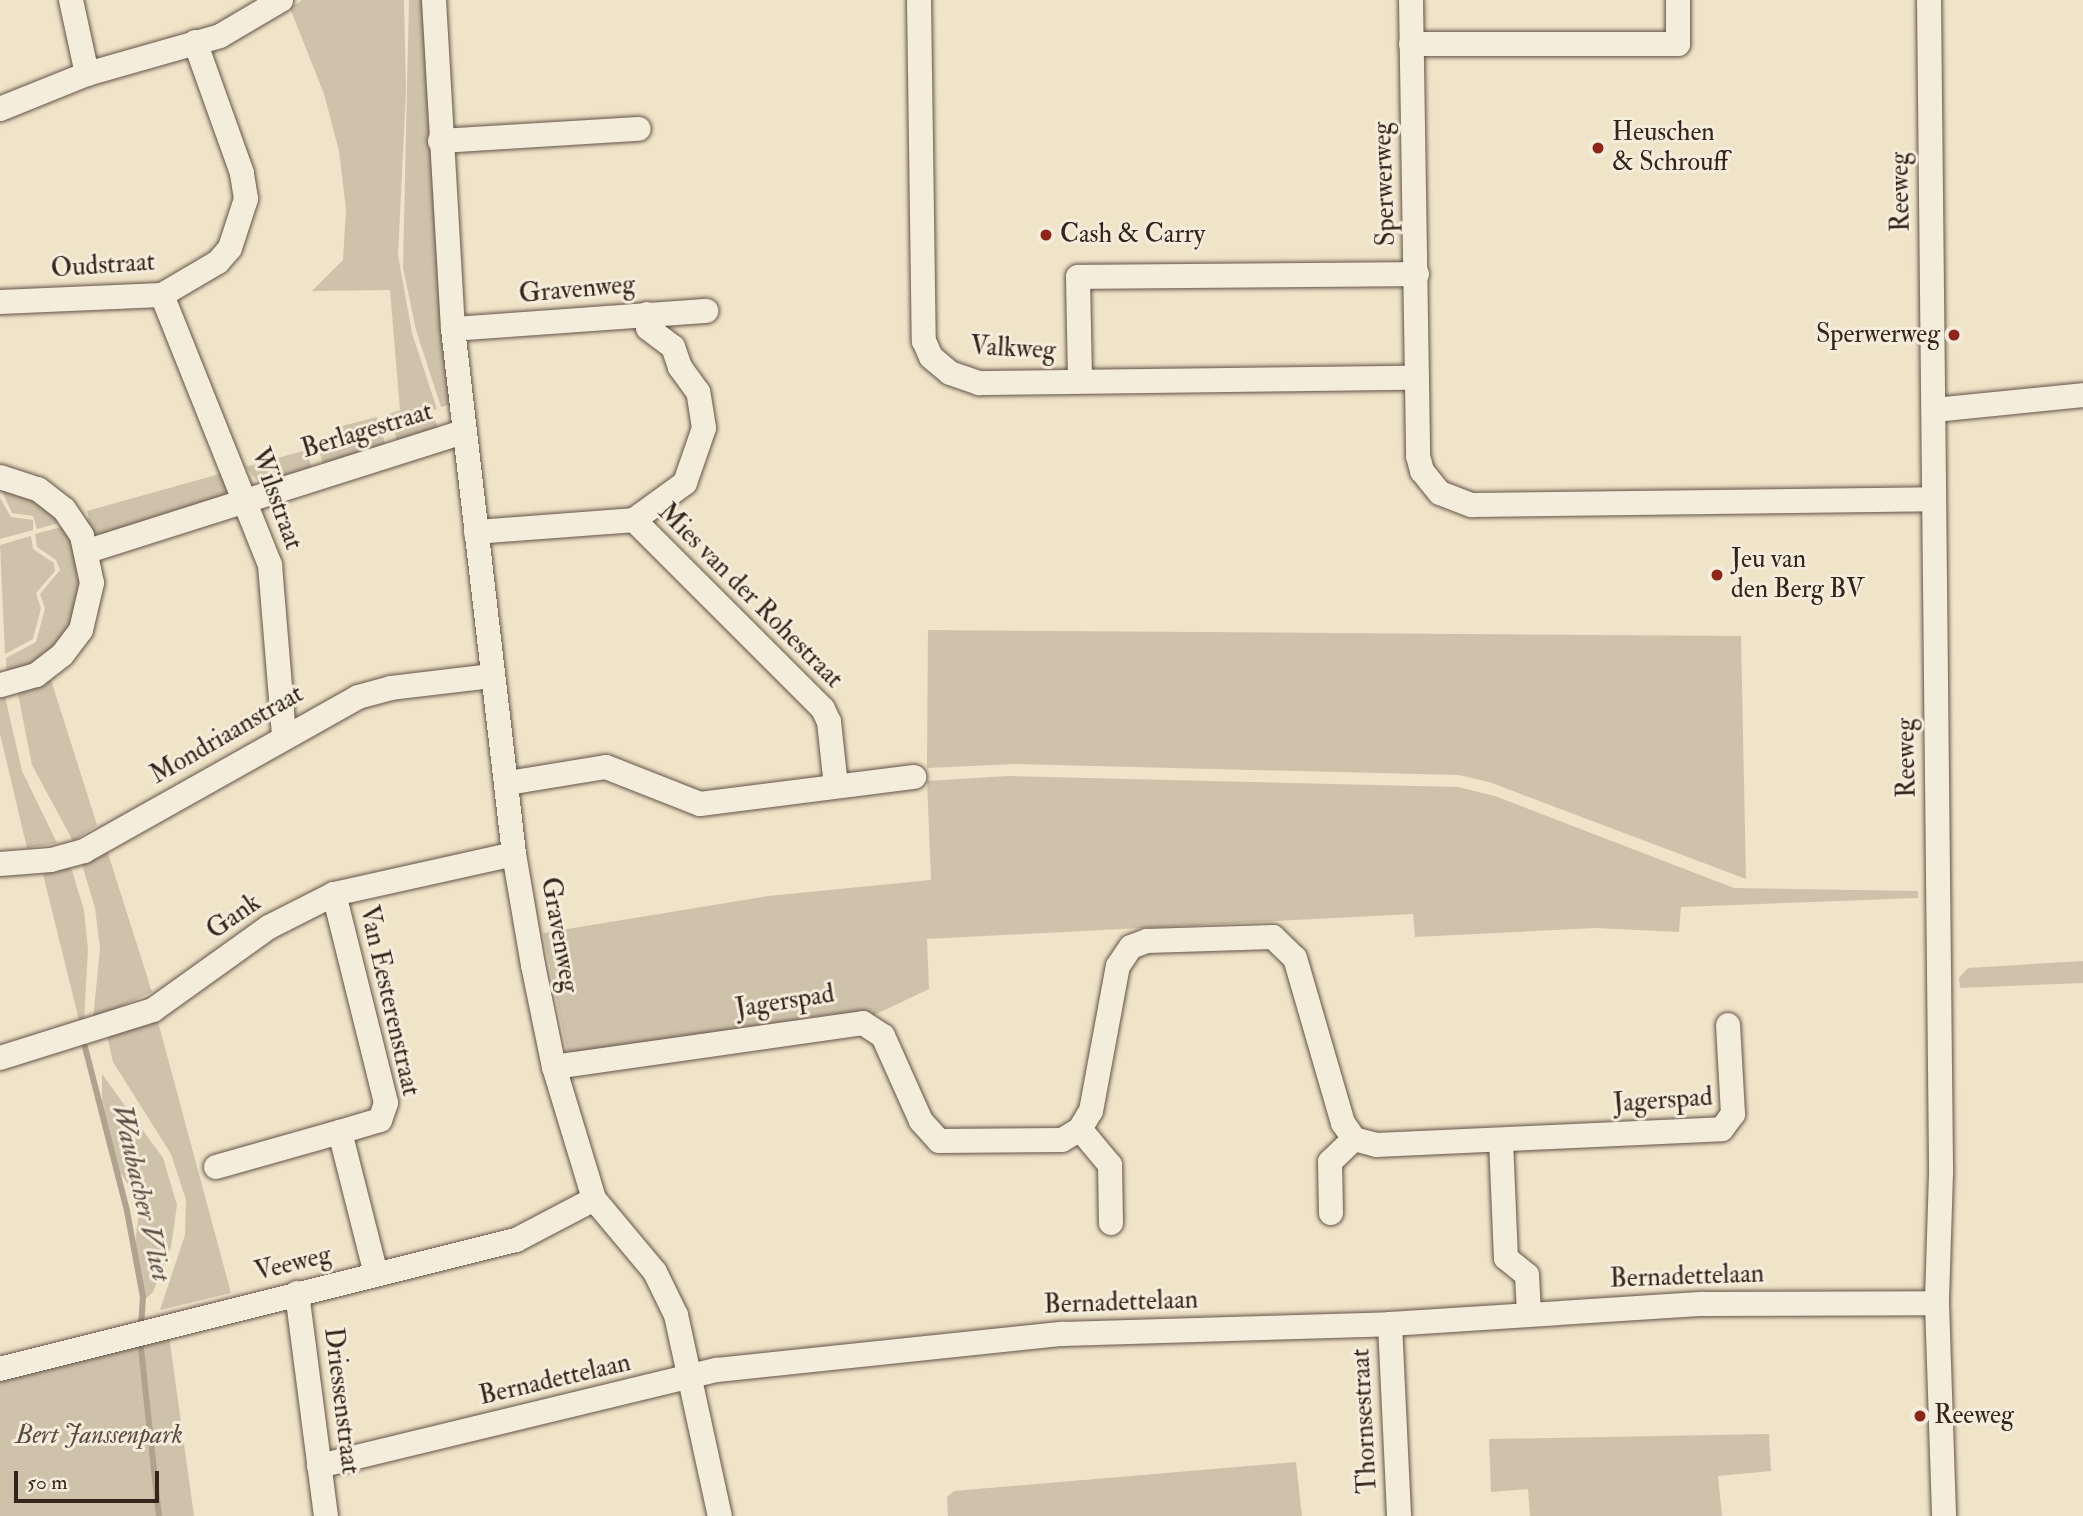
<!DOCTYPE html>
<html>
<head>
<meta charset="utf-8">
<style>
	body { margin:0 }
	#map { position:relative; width:2083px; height:1516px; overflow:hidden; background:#efe3c8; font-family:"IM FELL Double Pica",serif }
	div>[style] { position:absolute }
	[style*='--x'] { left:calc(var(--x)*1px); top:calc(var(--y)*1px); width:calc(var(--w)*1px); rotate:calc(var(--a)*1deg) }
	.green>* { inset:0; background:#cfc2ab }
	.stream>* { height:6px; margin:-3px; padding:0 3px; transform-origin:3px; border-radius:3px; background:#b0a28e }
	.roads { filter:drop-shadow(0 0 2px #645347) drop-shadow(0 0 2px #645347) }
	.minor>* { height:24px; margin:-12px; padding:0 12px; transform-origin:12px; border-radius:12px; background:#f5eddb }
	.dots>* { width:19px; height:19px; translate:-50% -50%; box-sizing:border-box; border:4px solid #f5eddb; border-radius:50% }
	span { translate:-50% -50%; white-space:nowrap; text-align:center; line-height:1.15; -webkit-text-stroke:6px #f5eddb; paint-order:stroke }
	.poi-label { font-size:26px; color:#35231c }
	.left { translate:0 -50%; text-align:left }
	.right { translate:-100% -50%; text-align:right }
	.street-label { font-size:26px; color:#35231c }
	.park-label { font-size:26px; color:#5c4b40; font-style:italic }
	.water-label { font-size:28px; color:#604f44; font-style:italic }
	.scale { position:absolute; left:14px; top:1471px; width:145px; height:32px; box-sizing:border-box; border:4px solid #35231c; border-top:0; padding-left:9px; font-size:21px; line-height:24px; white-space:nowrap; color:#35231c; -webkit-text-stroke:5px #f5eddb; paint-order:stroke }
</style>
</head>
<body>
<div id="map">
	<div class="green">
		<i style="clip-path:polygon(302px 0,404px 0,406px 91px,398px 255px,412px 333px,437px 409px,391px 421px,389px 414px,400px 410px,390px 290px,312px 291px,343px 260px,346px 209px,339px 151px,324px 94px,290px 8px)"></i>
		<i style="clip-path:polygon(409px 0,425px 0,452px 404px,441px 407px,416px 330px,403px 268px)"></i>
		<i style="clip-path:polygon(433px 415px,438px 428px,397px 441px,393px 426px)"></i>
		<i style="clip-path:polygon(377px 417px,379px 425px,343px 435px,342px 426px)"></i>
		<i style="clip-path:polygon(381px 429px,385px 444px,323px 464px,318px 447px)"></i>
		<i style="clip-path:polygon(306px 450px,312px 468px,260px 484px,246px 467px)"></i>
		<i style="clip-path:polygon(223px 473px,227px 491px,222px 497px,103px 535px,94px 533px,86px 520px,89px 518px,87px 511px)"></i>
		<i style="clip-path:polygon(0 487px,31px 496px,62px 522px,37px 529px,33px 516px,12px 513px)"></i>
		<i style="clip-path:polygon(0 498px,11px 517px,33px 520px,33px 530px,0 539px)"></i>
		<i style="clip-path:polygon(65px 526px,82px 566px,73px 624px,45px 658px,7px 676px,6px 658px,36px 642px,45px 608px,40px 594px,60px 570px,56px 560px,37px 547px,35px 534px)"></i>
		<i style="clip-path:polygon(31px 536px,33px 549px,54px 563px,55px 571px,36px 593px,41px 608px,33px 639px,5px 654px,0 545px)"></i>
		<i style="clip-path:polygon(928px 630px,1741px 636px,1746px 879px,1489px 782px,1459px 775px,1014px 764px,927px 768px)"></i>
		<i style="clip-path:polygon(51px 680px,97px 825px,73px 841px,32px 765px,17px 689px)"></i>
		<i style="clip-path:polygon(0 692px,4px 692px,22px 771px,57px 843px,27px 848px,0 734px)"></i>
		<i style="clip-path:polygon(1008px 776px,1458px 787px,1495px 796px,1734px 888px,1918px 891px,1918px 898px,1681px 907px,1679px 932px,1596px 928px,1415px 937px,1413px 914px,927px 939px,929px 989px,870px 1017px,832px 1014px,586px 1053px,567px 1051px,543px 933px,768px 896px,931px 880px,927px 781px)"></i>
		<i style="clip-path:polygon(106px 847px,152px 992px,93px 1019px,100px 949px,95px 908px,81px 861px)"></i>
		<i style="clip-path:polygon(70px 864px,84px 910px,88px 949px,84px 1020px,79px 1020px,43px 874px)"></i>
		<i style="clip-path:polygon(2083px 961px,2083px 983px,1960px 988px,1959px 978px,1968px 968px)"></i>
		<i style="clip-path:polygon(157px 1018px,231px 1293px,160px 1310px,185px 1235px,186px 1200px,171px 1154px,113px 1062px,107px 1035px)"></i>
		<i style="clip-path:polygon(102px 1074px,163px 1158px,177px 1205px,171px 1247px,153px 1292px,144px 1300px,134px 1252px,140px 1203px,118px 1169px,102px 1107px)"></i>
		<i style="clip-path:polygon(169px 1336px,194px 1516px,0 1516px,0 1378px)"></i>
		<i style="clip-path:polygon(1769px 1434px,1771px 1471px,1718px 1476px,1722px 1516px,1530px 1516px,1528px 1489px,1491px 1492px,1489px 1439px)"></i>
		<i style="clip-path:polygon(1296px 1462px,1302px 1516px,948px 1516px,947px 1497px,954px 1491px)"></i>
	</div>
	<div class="stream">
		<i style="--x:85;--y:1047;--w:169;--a:75.6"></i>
		<i style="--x:127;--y:1211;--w:87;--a:79.5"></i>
		<i style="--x:143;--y:1297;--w:32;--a:94"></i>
		<i style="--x:140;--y:1339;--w:178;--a:83.9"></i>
	</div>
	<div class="roads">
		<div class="minor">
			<i style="--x:71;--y:0;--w:76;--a:77.8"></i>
			<i style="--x:434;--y:0;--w:330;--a:86.7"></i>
			<i style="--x:453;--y:329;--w:529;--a:83.37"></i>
			<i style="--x:514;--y:854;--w:113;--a:80.3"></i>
			<i style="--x:533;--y:965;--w:104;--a:78.4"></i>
			<i style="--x:554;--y:1067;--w:138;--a:73.1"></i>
			<i style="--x:594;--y:1199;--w:95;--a:50.1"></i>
			<i style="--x:655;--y:1272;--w:48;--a:64"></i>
			<i style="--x:676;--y:1315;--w:206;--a:77.7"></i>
			<i style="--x:919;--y:0;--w:341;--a:89.2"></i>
			<i style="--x:924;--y:341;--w:17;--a:66"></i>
			<i style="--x:931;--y:357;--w:25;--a:40"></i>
			<i style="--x:950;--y:373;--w:31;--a:19"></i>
			<i style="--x:979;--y:383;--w:438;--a:-0.7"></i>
			<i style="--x:1411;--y:0;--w:456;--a:89.1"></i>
			<i style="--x:1418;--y:456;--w:16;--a:75"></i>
			<i style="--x:1422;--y:471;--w:28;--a:51"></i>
			<i style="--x:1440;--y:493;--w:34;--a:21"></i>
			<i style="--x:1472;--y:505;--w:462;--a:-0.7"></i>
			<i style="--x:1929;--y:0;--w:1173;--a:89.41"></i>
			<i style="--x:1941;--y:1173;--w:130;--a:91.8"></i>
			<i style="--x:1937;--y:1303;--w:213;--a:88.1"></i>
			<i style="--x:1411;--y:44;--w:267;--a:0"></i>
			<i style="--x:1678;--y:44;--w:44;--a:-90"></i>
			<i style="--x:0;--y:109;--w:94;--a:-21.9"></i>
			<i style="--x:87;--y:74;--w:138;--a:-15.9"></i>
			<i style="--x:220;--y:36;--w:71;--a:-30.5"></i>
			<i style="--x:440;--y:141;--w:199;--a:-3.5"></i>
			<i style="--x:162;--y:295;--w:291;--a:68.2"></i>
			<i style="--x:270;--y:565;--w:172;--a:85.3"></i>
			<i style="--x:0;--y:302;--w:162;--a:-2.5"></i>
			<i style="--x:162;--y:295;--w:65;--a:-30.5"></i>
			<i style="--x:218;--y:262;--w:18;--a:-49"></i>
			<i style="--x:230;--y:248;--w:52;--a:-71.9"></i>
			<i style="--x:246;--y:199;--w:26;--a:-99"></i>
			<i style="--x:242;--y:173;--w:139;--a:-109.7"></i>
			<i style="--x:453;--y:329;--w:254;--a:-4.1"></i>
			<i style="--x:1080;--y:381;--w:104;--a:-91.1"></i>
			<i style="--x:1078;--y:277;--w:339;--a:-0.5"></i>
			<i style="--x:1934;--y:410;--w:150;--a:-5.7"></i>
			<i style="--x:0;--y:477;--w:40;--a:18"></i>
			<i style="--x:38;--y:489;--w:33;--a:38"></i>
			<i style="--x:64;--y:509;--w:32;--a:56"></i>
			<i style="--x:82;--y:536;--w:48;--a:78"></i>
			<i style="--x:92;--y:583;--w:48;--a:103.2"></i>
			<i style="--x:81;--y:630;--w:31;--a:127"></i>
			<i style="--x:62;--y:655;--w:33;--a:142"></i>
			<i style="--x:36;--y:675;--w:37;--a:164"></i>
			<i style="--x:634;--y:520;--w:63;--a:-36"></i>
			<i style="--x:685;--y:483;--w:58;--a:-70.9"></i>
			<i style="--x:704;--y:428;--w:36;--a:-99"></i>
			<i style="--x:698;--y:392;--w:31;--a:-126"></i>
			<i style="--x:680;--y:367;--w:21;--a:-109"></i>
			<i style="--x:673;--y:347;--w:31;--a:-143"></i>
			<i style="--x:648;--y:328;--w:14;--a:-94"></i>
			<i style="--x:476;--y:532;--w:158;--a:-4.3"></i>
			<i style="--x:634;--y:520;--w:267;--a:45"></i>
			<i style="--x:823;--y:709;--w:14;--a:65"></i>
			<i style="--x:829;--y:722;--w:64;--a:83.8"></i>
			<i style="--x:88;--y:551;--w:393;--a:-17.6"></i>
			<i style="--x:508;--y:783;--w:99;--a:-9.3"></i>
			<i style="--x:606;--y:767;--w:101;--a:21.5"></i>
			<i style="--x:700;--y:804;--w:216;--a:-7.2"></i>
			<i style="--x:0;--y:864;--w:51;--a:-4.5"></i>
			<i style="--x:51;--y:860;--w:34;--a:-15"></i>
			<i style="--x:84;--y:851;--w:314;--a:-29.3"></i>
			<i style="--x:358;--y:697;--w:34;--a:-15"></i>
			<i style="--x:391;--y:688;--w:102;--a:-6.8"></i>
			<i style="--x:334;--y:894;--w:215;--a:76"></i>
			<i style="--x:386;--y:1103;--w:18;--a:109"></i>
			<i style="--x:380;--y:1120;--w:42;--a:163.3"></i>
			<i style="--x:340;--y:1132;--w:146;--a:75.8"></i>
			<i style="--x:0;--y:1058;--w:160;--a:-17.4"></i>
			<i style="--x:153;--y:1010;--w:143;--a:-35.6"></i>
			<i style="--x:269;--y:927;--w:73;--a:-26.9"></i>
			<i style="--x:334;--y:894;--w:184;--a:-12.5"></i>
			<i style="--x:554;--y:1067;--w:312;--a:-8.1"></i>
			<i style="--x:863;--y:1023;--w:24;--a:33"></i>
			<i style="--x:883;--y:1036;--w:93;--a:65.9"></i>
			<i style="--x:921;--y:1121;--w:27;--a:48"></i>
			<i style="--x:939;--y:1141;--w:123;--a:-0.5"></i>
			<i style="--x:1062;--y:1140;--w:21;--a:-31"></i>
			<i style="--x:1080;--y:1129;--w:21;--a:-59"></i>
			<i style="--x:1091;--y:1111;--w:147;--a:-79.5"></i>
			<i style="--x:1118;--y:966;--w:23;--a:-56"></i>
			<i style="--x:1131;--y:947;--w:17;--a:-21"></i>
			<i style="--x:1147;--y:941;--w:126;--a:-1.8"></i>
			<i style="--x:1273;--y:937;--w:30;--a:44"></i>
			<i style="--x:1295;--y:958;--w:172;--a:73.8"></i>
			<i style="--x:1343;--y:1123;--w:19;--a:55"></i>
			<i style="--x:1354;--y:1139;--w:23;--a:15"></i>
			<i style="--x:1376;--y:1145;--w:346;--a:-2.6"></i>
			<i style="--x:1722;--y:1129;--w:19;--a:-54"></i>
			<i style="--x:1733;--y:1114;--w:89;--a:-93.2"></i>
			<i style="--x:1080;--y:1129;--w:47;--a:50.2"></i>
			<i style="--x:1110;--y:1165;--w:58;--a:89"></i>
			<i style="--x:1501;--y:1140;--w:118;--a:87.6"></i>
			<i style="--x:1506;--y:1258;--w:27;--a:39"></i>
			<i style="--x:1527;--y:1275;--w:39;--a:87"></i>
			<i style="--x:216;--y:1167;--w:129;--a:-15.8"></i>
			<i style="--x:1331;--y:1213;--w:51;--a:-91.1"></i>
			<i style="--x:1330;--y:1162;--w:33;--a:-44"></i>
			<i style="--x:297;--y:1293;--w:225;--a:82.6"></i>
			<i style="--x:1390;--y:1324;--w:192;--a:87.3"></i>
			<i style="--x:0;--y:1369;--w:532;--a:-14.04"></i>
			<i style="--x:516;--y:1240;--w:88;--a:-27.7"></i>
			<i style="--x:319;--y:1466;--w:409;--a:-13.6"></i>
			<i style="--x:717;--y:1370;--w:347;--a:-6"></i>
			<i style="--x:1062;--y:1334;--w:328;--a:-1.7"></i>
			<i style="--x:1390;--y:1324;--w:314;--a:-3.7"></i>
			<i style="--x:1703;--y:1304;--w:234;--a:-0.2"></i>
		</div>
	</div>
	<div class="dots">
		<i style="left:1598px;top:148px;background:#8f2418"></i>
		<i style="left:1046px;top:235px;background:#8f2418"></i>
		<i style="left:1954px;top:335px;background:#8f2418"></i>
		<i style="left:1717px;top:575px;background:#8f2418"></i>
		<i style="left:1920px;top:1416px;background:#8f2418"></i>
	</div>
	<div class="poi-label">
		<span class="left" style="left:1612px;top:148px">Heuschen<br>&amp; Schrouff</span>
		<span class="left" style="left:1060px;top:235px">Cash &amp; Carry</span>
		<span class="right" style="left:1940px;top:335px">Sperwerweg</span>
		<span class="left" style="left:1731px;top:575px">Jeu van<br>den Berg BV</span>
		<span class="left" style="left:1934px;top:1416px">Reeweg</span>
	</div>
	<div class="street-label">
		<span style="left:1385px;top:184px;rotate:-92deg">Sperwerweg</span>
		<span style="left:1901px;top:192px;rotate:-91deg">Reeweg</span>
		<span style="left:103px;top:266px;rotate:-4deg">Oudstraat</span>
		<span style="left:577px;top:290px;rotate:-5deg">Gravenweg</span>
		<span style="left:1013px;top:349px;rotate:3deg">Valkweg</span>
		<span style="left:367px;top:431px;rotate:-17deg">Berlagestraat</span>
		<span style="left:276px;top:499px;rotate:70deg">Wilsstraat</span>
		<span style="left:750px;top:596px;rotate:45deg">Mies van der Rohestraat</span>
		<span style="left:227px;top:735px;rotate:-30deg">Mondriaanstraat</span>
		<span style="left:1907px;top:758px;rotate:-91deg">Reeweg</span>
		<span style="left:234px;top:917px;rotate:-35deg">Gank</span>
		<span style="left:559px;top:935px;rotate:80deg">Gravenweg</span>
		<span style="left:389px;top:1001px;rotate:77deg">Van Eesterenstraat</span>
		<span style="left:785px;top:1002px;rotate:-9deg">Jagerspad</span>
		<span style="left:1663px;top:1101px;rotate:-4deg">Jagerspad</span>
		<span style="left:293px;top:1264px;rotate:-14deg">Veeweg</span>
		<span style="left:1687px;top:1277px;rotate:-2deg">Bernadettelaan</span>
		<span style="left:1121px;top:1303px;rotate:-2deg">Bernadettelaan</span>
		<span style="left:555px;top:1380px;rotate:-13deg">Bernadettelaan</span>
		<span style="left:341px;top:1401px;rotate:83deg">Driessenstraat</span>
		<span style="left:1365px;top:1421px;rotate:-93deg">Thornsestraat</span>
	</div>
	<div class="park-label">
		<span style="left:99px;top:1436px">Bert Janssenpark</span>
	</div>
	<div class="water-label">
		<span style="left:141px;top:1193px;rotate:77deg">Waubacher Vliet</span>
	</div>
	<div class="scale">50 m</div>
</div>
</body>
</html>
